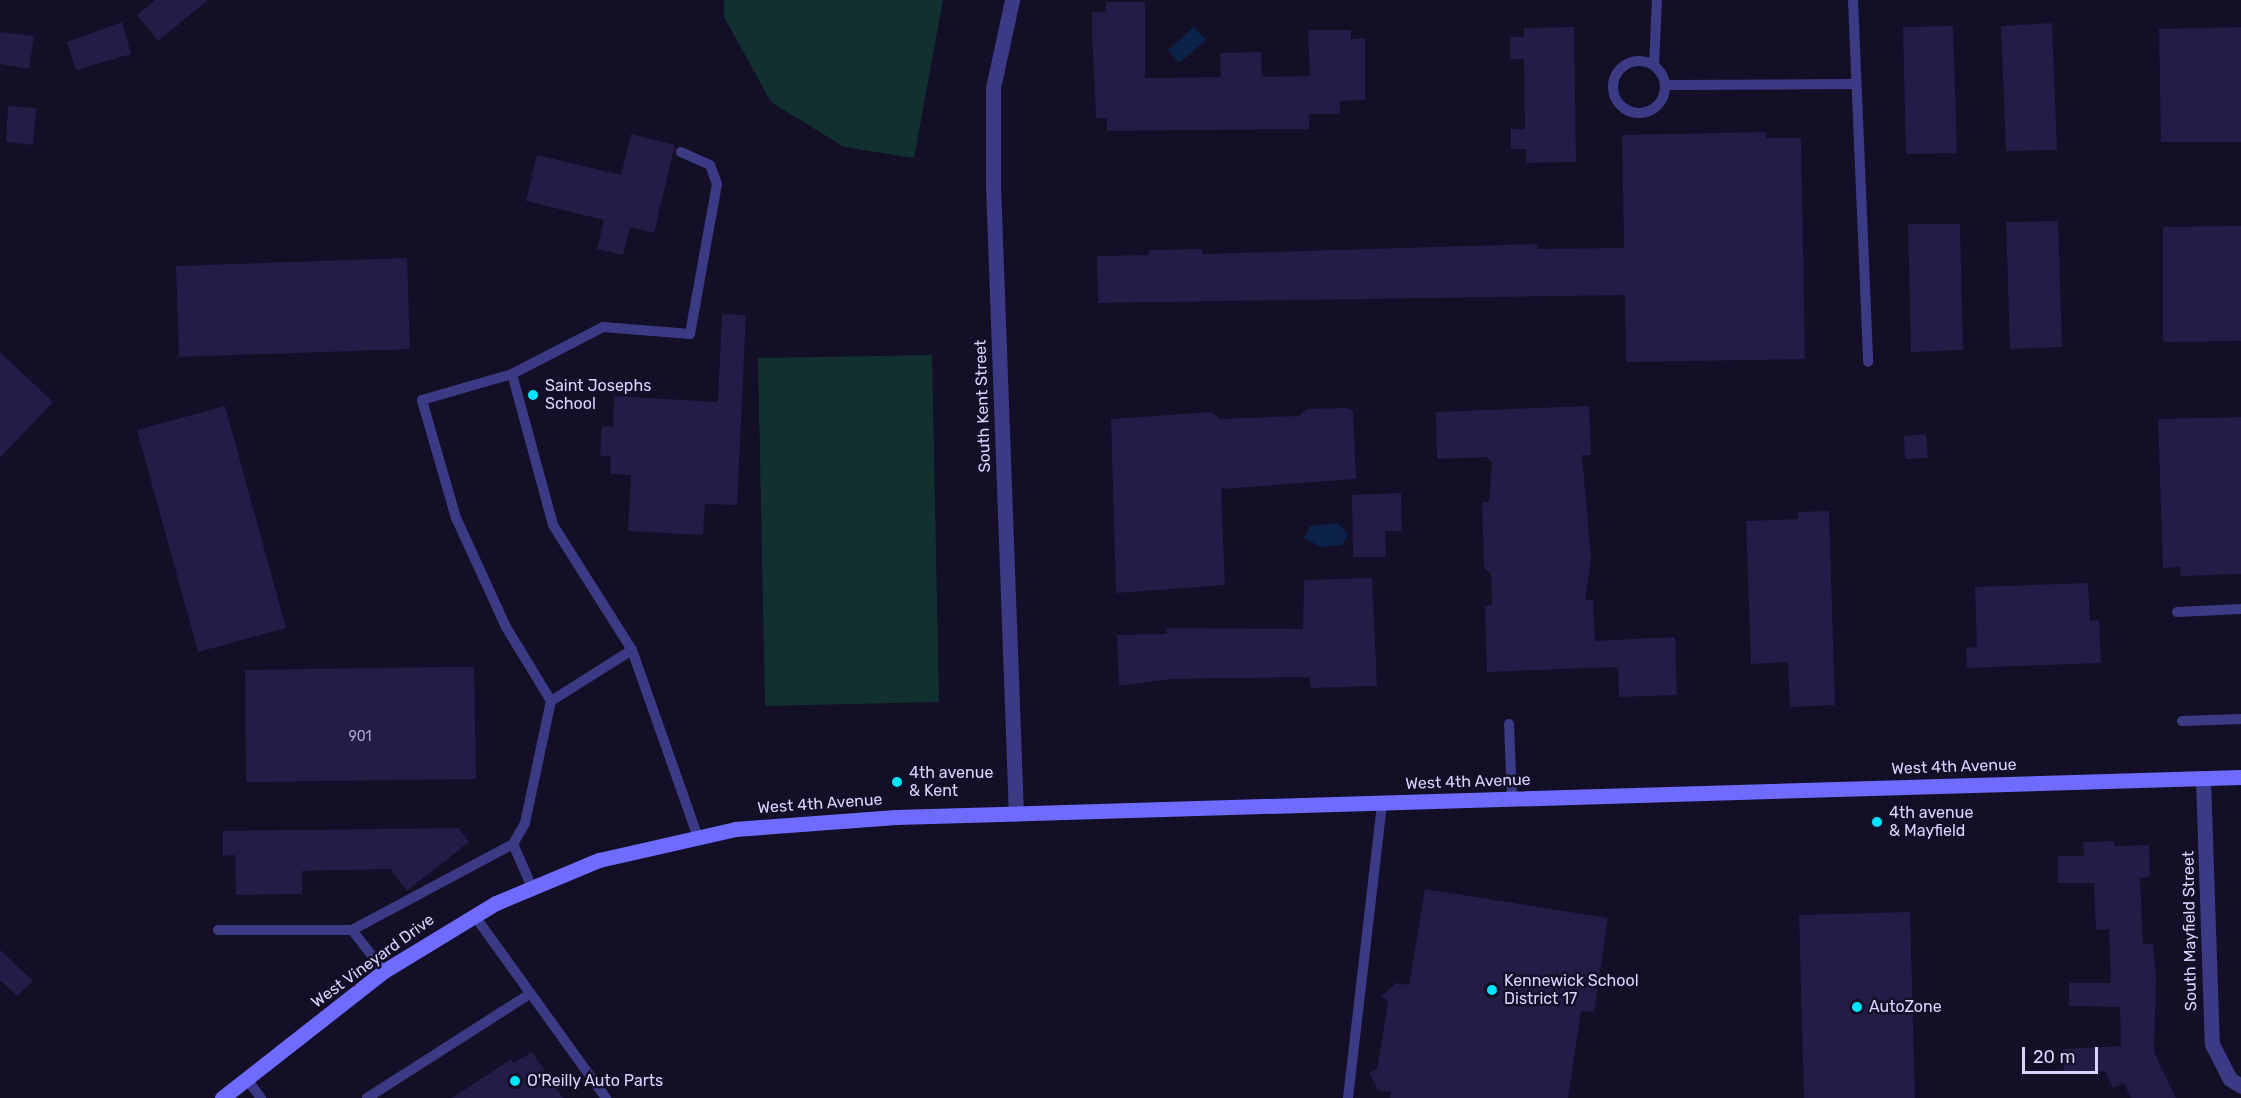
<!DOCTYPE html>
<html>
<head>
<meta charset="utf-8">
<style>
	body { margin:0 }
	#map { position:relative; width:2241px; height:1098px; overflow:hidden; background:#130f26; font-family:Rubik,sans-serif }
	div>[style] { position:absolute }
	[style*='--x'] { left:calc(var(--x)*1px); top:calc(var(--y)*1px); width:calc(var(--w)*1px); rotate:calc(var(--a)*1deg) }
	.green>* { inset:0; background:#12302f }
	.water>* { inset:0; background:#0c2248 }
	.building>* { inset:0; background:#241b47 }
	.lane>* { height:10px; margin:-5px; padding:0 5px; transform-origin:5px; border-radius:5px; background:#3d3a85 }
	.lane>.ring { margin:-5px; padding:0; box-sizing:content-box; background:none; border:10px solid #3d3a85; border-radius:50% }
	.street>* { height:15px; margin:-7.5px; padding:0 7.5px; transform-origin:7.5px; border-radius:7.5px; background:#3d3a85 }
	.secondary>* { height:15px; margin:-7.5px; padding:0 7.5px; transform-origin:7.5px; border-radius:7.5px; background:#6f6bff }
	.dots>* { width:16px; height:16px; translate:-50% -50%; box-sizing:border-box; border:3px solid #130f26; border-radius:50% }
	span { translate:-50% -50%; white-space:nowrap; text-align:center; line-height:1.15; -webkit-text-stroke:5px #130f26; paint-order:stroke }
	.number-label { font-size:14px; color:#aca6d1 }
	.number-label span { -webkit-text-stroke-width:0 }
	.poi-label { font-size:16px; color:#d9d4ff }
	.left { translate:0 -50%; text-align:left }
	.street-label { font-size:16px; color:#d9d4ff }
	.scale { position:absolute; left:2022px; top:1047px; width:76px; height:27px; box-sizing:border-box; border:3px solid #d9d4ff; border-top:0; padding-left:8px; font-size:18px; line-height:21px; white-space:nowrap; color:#d9d4ff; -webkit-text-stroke:4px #130f26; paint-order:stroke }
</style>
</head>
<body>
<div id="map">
	<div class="green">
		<i style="clip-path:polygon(724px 0,943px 0,914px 158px,844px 147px,771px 102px,724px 17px)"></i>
		<i style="clip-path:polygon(932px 355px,939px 702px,765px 706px,758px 358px)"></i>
	</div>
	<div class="water">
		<i style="clip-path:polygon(1194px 27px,1206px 40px,1179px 63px,1168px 50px)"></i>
		<i style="clip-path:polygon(1337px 523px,1348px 534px,1342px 545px,1321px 547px,1304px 538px,1310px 526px)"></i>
	</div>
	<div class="building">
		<i style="clip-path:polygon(155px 0,208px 0,158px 41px,137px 15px)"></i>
		<i style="clip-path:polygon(1106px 2px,1145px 2px,1145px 78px,1221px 77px,1220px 53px,1261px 52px,1262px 77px,1310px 76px,1308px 30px,1351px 30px,1351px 39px,1365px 38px,1365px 100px,1340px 101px,1340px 114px,1309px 114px,1309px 129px,1107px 131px,1107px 118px,1096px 118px,1092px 32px,1092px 12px,1106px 12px)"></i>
		<i style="clip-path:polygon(122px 22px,131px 54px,76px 70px,67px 42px)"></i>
		<i style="clip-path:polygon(2052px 23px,2057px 150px,2006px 151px,2001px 26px)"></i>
		<i style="clip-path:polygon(1953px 26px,1957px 153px,1906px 154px,1903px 27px)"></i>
		<i style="clip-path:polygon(1574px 27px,1576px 162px,1526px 163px,1526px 149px,1511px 149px,1511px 129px,1525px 129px,1524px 59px,1510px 59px,1510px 37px,1524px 37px,1524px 28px)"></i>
		<i style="clip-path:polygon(2241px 27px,2241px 142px,2161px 142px,2159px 29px)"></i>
		<i style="clip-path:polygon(0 32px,34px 36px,29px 69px,0 64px)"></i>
		<i style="clip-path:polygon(8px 106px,36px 108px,33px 145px,6px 142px)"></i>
		<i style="clip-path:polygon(1766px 132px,1766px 138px,1801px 138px,1805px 359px,1626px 362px,1625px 295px,1098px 303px,1097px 256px,1149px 255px,1149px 250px,1202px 249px,1202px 254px,1537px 244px,1537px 249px,1624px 248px,1622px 135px)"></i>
		<i style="clip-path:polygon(631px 134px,675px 145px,654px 233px,630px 227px,623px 255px,597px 249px,604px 220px,526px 201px,537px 155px,621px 175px)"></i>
		<i style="clip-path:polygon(2058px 221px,2062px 347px,2010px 349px,2006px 222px)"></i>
		<i style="clip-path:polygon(1908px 224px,1960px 224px,1963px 350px,1911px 352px)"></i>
		<i style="clip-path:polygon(2241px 226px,2241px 341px,2163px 342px,2163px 227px)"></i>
		<i style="clip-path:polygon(407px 258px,410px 349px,179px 357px,176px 266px)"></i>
		<i style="clip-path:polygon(722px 314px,746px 315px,737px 505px,705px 504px,703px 535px,628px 531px,631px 475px,610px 474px,611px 457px,600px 456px,602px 426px,613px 427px,614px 396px,718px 402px)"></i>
		<i style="clip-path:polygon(0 352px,53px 402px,0 458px)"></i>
		<i style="clip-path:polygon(225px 406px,286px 628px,198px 652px,137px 430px)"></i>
		<i style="clip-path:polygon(1589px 406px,1591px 455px,1582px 455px,1591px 560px,1585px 600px,1593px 600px,1595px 641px,1675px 637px,1677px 695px,1619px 697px,1618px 667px,1487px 672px,1485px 607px,1492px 604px,1491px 574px,1484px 568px,1482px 502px,1489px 502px,1492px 463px,1487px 457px,1437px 459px,1436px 412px)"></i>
		<i style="clip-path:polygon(1347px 408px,1353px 411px,1356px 479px,1221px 489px,1225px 585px,1116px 593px,1111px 419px,1211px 412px,1220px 419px,1299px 416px,1307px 409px)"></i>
		<i style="clip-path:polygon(2241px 417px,2241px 574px,2181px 576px,2180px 567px,2163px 568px,2158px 419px)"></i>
		<i style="clip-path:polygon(1926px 434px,1928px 458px,1905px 459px,1904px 436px)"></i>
		<i style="clip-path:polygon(1401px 493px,1402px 531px,1385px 531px,1386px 557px,1353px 557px,1352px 495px)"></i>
		<i style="clip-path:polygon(1829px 511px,1835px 705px,1790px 707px,1788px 662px,1751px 664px,1746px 521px,1798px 519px,1798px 512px)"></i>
		<i style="clip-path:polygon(1372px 578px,1377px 686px,1311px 688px,1309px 677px,1170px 679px,1119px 686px,1117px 635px,1167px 634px,1166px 628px,1303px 629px,1304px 580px)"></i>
		<i style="clip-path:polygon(2088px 583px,2090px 621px,2099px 620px,2101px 663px,1967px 668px,1966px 648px,1977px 647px,1975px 587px)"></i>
		<i style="clip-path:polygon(440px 667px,474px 667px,476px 779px,246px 782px,245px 670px)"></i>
		<i style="clip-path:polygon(459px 828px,469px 842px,407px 891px,390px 869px,302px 871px,302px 894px,236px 895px,235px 855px,223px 856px,223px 831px)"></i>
		<i style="clip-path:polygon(2114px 841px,2114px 846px,2149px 845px,2150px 877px,2140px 878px,2143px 944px,2153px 944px,2156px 974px,2154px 1052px,2176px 1098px,2131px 1098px,2124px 1083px,2113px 1088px,2105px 1071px,2064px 1073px,2063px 1049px,2121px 1046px,2120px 1007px,2069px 1006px,2069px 983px,2111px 983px,2109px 929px,2096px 930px,2094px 883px,2058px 883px,2058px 856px,2084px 856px,2083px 842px)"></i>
		<i style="clip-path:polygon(1425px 889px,1608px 918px,1594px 1012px,1581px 1011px,1568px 1098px,1390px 1098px,1391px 1092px,1378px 1090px,1369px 1073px,1377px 1069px,1388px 1002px,1382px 996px,1396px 983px,1409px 985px)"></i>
		<i style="clip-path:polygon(1910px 912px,1915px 1098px,1804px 1098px,1799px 915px)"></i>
		<i style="clip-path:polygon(0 950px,33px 981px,17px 996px,0 980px)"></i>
		<i style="clip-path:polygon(532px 1052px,563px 1098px,452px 1098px,511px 1059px,514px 1063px)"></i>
	</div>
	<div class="lane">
		<i style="--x:1853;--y:0;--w:362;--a:87.6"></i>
		<i class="ring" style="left:1613px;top:61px;width:42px;height:42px"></i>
		<i style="--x:1654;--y:65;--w:65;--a:-87.4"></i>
		<i style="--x:1665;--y:85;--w:191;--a:-0.3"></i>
		<i style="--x:512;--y:374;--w:156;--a:74.8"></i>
		<i style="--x:553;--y:525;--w:148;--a:57.7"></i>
		<i style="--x:632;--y:650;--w:196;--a:70.6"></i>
		<i style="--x:2177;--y:612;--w:64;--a:-2.7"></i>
		<i style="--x:551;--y:701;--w:87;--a:-121.3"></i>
		<i style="--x:506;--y:627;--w:120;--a:-114.6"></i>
		<i style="--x:456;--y:518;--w:123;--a:-106.1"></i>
		<i style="--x:422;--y:400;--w:94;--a:-16.1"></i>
		<i style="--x:512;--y:374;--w:102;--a:-27.3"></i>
		<i style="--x:603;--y:327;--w:87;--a:4.6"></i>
		<i style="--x:690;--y:334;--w:152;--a:-79.8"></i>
		<i style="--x:717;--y:184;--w:20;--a:-110"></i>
		<i style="--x:710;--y:165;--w:32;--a:-156"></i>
		<i style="--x:2182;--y:721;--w:59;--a:-1.9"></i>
		<i style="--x:1509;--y:724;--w:75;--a:87.7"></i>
		<i style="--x:513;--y:844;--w:45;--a:66.3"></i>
		<i style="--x:474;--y:915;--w:226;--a:54.2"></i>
		<i style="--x:218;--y:930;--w:134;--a:0"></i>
		<i style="--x:384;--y:971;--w:52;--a:-128"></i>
		<i style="--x:352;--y:930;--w:183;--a:-28.1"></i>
		<i style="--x:513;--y:844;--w:24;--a:-60"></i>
		<i style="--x:525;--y:823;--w:125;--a:-78"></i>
		<i style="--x:551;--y:701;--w:96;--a:-32.2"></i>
		<i style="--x:247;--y:1079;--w:24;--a:54"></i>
		<i style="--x:367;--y:1098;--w:191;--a:-32.6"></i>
		<i style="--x:1348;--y:1098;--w:298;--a:-83.4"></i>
	</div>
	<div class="street">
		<i style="--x:1012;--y:0;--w:90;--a:102.2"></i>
		<i style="--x:993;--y:88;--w:97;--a:90"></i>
		<i style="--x:993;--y:185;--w:629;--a:87.91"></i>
		<i style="--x:2203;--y:778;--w:266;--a:88.1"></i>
		<i style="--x:2212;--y:1044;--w:39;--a:63"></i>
		<i style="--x:2230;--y:1079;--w:13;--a:32"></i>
	</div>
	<div class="secondary">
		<i style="--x:222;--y:1098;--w:206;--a:-38.1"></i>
		<i style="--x:384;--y:971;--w:131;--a:-31.3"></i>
		<i style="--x:496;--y:903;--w:112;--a:-22.7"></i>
		<i style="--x:599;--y:860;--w:139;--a:-12.8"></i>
		<i style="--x:735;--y:829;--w:161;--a:-4.3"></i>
		<i style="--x:896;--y:817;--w:1346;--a:-1.7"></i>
	</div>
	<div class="dots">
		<i style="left:533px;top:395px;background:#00e5ff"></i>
		<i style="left:897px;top:782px;background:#00e5ff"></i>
		<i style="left:1877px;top:822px;background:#00e5ff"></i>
		<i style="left:1492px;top:990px;background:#00e5ff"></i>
		<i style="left:1857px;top:1007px;background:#00e5ff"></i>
		<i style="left:515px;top:1081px;background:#00e5ff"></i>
	</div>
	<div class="number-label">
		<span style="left:360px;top:737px">901</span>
	</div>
	<div class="poi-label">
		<span class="left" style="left:545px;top:395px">Saint Josephs<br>School</span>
		<span class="left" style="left:909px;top:782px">4th avenue<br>&amp; Kent</span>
		<span class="left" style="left:1889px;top:822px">4th avenue<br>&amp; Mayfield</span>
		<span class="left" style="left:1504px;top:990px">Kennewick School<br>District 17</span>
		<span class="left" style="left:1869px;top:1007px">AutoZone</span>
		<span class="left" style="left:527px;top:1081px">O'Reilly Auto Parts</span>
	</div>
	<div class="street-label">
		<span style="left:983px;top:406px;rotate:-92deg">South Kent Street</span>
		<span style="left:1954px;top:767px;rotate:-2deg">West 4th Avenue</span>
		<span style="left:1468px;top:782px;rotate:-2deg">West 4th Avenue</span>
		<span style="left:820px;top:804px;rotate:-4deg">West 4th Avenue</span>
		<span style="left:2190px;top:931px;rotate:-91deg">South Mayfield Street</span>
		<span style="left:373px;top:961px;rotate:-36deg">West Vineyard Drive</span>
	</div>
	<div class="scale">20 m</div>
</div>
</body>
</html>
